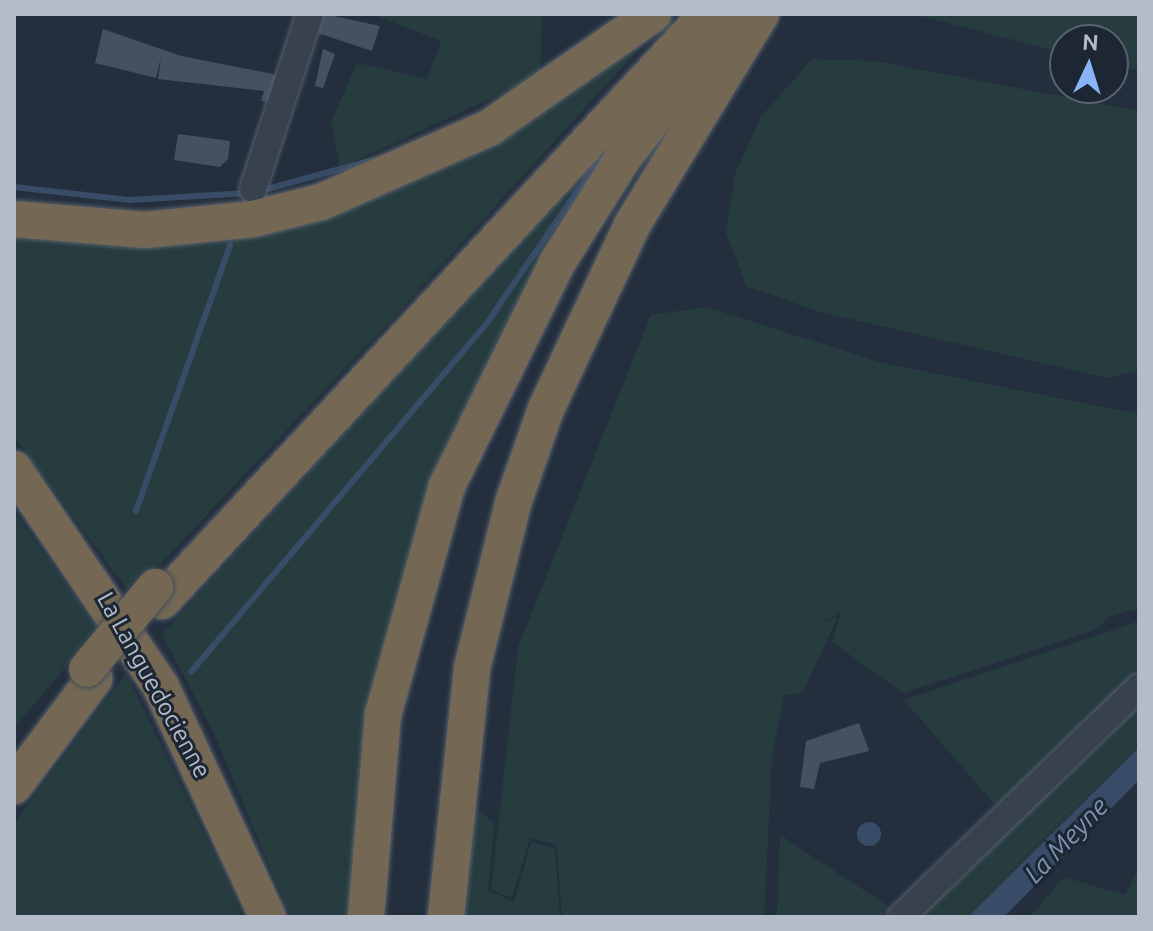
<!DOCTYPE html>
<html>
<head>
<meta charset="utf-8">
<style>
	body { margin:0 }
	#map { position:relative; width:1153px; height:931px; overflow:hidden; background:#242f3e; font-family:Ubuntu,sans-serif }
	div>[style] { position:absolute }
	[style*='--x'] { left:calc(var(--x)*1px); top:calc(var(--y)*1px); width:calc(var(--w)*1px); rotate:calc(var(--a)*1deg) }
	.green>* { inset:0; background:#263c3f }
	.water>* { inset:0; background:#394c67 }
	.round { border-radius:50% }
	.stream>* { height:6px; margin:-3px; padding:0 3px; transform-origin:3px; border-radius:3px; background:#394c67 }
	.building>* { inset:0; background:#455162 }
	.roads { filter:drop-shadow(0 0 2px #565f6c) drop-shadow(0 0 2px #565f6c) }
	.minor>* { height:26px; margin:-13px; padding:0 13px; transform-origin:13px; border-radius:13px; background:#38414e }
	.highway>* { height:36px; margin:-18px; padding:0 18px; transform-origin:18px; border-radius:18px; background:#746855 }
	.bridges { filter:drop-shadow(0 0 2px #434c59) drop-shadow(0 0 2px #434c59) }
	.highway-bridge>* { height:36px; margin:-18px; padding:0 18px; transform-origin:18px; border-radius:18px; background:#746855 }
	span { translate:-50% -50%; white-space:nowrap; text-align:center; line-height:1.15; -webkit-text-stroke:6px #1d2633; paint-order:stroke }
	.street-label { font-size:24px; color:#b4bcc9 }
	.water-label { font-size:26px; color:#7c92b1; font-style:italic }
	.frame { position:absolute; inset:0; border:16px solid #b4bcc9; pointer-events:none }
	.north { position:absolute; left:1049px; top:24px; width:80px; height:80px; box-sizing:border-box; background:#1d2633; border:2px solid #59626f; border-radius:50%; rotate:4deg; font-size:22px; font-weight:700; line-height:32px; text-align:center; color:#b4bcc9 }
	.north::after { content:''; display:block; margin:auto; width:28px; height:36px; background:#8ab4f8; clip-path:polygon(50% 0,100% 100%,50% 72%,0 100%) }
</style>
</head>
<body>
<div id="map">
	<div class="green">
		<i style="clip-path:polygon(372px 14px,542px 14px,540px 76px,340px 168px,331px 122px,357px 63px,427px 79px,441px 41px)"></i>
		<i style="clip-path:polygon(671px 14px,396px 315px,131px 595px,14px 436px,14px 227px,303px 216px)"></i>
		<i style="clip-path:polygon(912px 14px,1139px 14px,1139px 70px,1113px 64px,1113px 40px,1065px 40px,1065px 53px)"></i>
		<i style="clip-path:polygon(812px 59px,875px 61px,1139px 111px,1139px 370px,1107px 378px,820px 312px,746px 286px,726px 232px,735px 174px,761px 117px)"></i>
		<i style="clip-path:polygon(662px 83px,434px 493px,357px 891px,344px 917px,291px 917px,215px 736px,162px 634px)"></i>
		<i style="clip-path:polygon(706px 307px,883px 363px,1139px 414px,1139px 608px,1109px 617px,1098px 629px,903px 693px,832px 642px,841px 613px,822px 622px,838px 617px,802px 693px,784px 695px,772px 757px,764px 917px,562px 917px,557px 845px,530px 838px,512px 898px,491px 889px,518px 647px,651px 315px)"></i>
		<i style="clip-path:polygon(14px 511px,98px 629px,14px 728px)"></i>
		<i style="clip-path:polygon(1139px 621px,1139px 673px,996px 806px,904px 700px)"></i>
		<i style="clip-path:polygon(126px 673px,235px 897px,241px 917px,14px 917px,14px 823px)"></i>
		<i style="clip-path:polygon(1139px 694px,1139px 746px,967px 917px,913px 917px)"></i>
		<i style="clip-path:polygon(474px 808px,494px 822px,488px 890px,514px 902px,531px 842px,555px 848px,560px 917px,467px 917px)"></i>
		<i style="clip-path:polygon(780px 835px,891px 908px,883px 917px,777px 917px)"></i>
		<i style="clip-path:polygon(1139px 868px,1139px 917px,1030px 917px,1064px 877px,1125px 895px)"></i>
	</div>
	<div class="water">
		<i style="clip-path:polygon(1139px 747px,1139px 780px,1004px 917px,968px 917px)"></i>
		<i class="round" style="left:857px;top:822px;width:24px;height:24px"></i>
	</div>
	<div class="stream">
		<i style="--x:14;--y:187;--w:116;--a:6.4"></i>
		<i style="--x:129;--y:200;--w:120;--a:-3.3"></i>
		<i style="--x:260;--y:191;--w:120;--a:-15.4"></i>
		<i style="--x:136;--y:511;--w:282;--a:-70.5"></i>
		<i style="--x:191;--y:672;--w:458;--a:-49.7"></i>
		<i style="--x:487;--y:323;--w:199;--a:-55.7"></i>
	</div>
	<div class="building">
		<i style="clip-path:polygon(324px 14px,380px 26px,372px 51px,318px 33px)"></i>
		<i style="clip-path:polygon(103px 29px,181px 56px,278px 75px,270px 101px,261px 101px,264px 91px,158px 79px,161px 57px,156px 78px,95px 63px)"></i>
		<i style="clip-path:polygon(323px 49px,335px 54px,323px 88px,315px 86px)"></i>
		<i style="clip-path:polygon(178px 134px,230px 141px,228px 159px,220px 167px,174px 160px)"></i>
		<i style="clip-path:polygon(859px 723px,869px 751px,820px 763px,814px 789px,800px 787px,806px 741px)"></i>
	</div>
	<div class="roads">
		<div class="minor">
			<i style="--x:253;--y:189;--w:184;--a:-72"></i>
			<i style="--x:901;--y:917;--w:331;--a:-44"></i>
		</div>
		<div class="highway">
			<i style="--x:14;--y:219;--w:131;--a:4.8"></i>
			<i style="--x:145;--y:230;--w:109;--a:-5.8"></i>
			<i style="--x:253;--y:219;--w:70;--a:-14"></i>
			<i style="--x:321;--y:202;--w:184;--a:-23.8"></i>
			<i style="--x:489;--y:128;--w:200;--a:-34.8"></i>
			<i style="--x:14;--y:469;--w:263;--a:56"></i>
			<i style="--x:161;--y:687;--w:254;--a:65.1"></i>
			<i style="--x:162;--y:601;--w:786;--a:-47.11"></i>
			<i style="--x:14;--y:786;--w:134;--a:-53.2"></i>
			<i style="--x:366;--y:917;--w:203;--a:-85.2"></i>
			<i style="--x:383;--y:715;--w:238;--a:-74.4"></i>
			<i style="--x:447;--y:486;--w:249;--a:-63.7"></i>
			<i style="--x:557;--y:263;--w:124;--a:-57.8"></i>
			<i style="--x:623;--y:158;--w:183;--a:-51.9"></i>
			<i style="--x:446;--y:917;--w:250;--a:-84"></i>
			<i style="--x:472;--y:668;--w:170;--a:-76"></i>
			<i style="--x:513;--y:503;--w:100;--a:-70.7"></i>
			<i style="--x:546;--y:409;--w:203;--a:-64.9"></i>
			<i style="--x:632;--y:225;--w:247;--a:-58.6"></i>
		</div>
	</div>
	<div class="bridges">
		<div class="highway-bridge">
			<i style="--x:87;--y:669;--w:107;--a:-50.3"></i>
		</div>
	</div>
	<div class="street-label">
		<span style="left:154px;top:685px;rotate:61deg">La Languedocienne</span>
	</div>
	<div class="water-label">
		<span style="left:1066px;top:840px;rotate:-46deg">La Meyne</span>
	</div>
	<div class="frame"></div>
	<div class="north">N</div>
</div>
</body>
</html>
